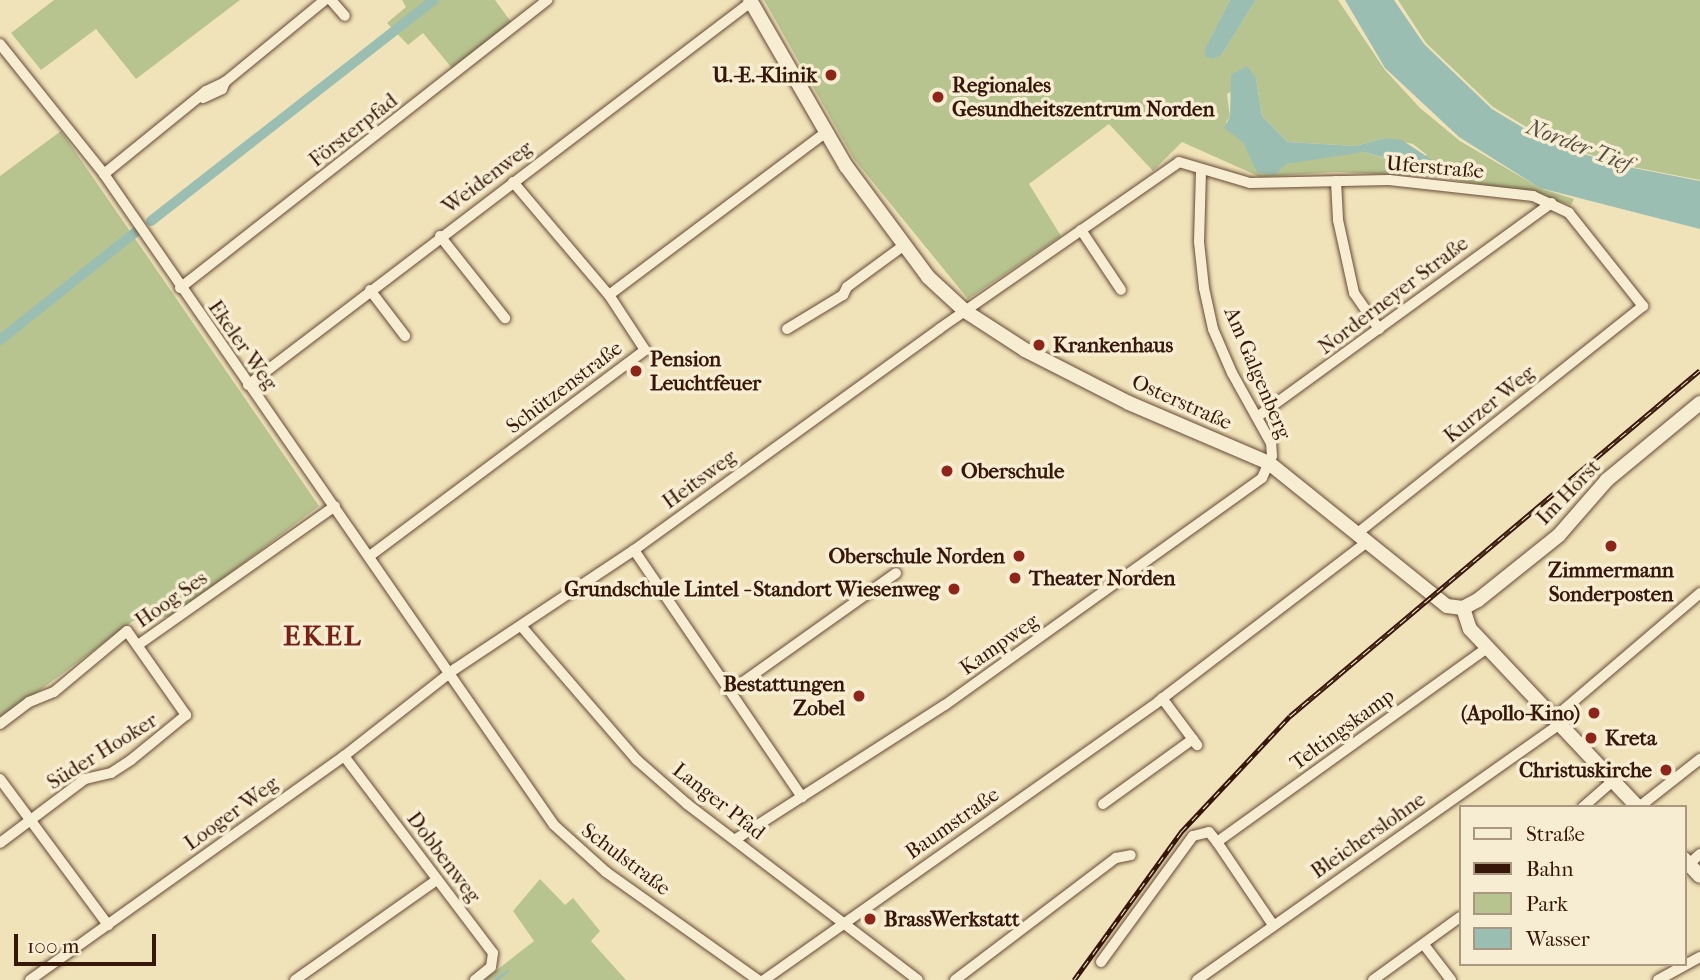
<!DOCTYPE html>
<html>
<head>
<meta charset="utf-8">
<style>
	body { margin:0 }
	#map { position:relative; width:1700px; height:980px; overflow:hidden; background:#f1e3b9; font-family:"IM FELL French Canon",serif }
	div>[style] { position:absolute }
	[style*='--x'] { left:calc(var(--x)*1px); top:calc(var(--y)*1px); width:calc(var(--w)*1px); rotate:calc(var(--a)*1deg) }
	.green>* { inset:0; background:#b8c490 }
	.water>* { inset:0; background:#9bbeb2 }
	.stream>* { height:2.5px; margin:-1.25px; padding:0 1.25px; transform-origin:1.25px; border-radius:1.25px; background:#9bbeb2 }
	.canal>* { height:10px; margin:-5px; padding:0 5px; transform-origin:5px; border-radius:5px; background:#9bbeb2 }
	.roads { filter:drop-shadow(0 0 2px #664a36) drop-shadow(0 0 2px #664a36) }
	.street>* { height:10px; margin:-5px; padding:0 5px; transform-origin:5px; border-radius:5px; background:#f6edd2 }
	.secondary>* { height:14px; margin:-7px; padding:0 7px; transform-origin:7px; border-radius:7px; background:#f6edd2 }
	.rail>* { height:5px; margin-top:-2.5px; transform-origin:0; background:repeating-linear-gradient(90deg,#f6edd2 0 8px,#37170a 0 16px); box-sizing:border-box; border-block:2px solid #37170a }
	.dots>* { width:19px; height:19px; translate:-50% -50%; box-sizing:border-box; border:4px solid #f6edd2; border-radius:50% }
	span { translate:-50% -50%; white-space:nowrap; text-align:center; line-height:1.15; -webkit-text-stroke:7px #f6edd2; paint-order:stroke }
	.poi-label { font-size:21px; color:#37170a; font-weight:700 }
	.right { translate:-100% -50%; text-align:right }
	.left { translate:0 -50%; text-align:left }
	.street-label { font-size:21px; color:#37170a }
	.water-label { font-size:23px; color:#5a5145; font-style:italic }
	.district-label { font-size:28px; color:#7a1f14; font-weight:700; letter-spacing:2px }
	.legend { position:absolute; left:1459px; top:805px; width:228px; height:161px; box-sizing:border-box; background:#f6edd2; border:2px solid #aa9782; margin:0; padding:9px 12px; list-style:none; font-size:21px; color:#37170a }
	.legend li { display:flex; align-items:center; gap:14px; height:35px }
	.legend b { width:35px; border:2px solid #aa9782 }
	.scale { position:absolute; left:14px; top:934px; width:142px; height:32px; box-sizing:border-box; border:4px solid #37170a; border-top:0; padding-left:9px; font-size:21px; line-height:24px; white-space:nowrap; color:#37170a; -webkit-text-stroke:5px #f6edd2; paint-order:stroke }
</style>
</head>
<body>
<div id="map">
	<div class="green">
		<i style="clip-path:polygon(54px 0,240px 0,136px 79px,96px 29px,41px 70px,11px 33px)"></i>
		<i style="clip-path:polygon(402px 0,495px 0,514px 26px,456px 73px,423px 33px,408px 45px,387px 23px,406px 7px)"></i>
		<i style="clip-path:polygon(evenodd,764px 0,1230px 0,1208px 44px,1222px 54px,1256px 0,1338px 0,1385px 70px,1420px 108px,1460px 141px,1540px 188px,1574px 199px,1571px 205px,1530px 193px,1438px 177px,1336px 172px,1260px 177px,1182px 142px,1153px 171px,1109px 124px,1029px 184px,1061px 236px,968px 299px,854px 159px,764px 0,1256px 78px,1262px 116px,1288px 142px,1356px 146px,1384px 138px,1413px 144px,1427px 155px,1402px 164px,1364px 152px,1333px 155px,1285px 164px,1275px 175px,1226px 122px,1230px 117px,1227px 94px,1256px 78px)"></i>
		<i style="clip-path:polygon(1398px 0,1700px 0,1700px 180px,1617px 164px,1548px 140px,1493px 107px,1426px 43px)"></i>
		<i style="clip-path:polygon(61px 131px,319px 506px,173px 616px,133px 621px,0 720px,0 176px)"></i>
		<i style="clip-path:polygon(540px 879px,565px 905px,573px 898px,600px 931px,591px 941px,626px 980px,484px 980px,534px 941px,513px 911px)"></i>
	</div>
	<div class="water">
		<i style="clip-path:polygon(1230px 0,1256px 0,1222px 54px,1214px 59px,1206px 57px,1205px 49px)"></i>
		<i style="clip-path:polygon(1345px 0,1394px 0,1424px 44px,1492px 109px,1547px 142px,1618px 165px,1700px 181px,1700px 229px,1540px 188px,1459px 137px,1385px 68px)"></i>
		<i style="clip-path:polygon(1247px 66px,1256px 78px,1262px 116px,1288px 142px,1356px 146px,1384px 138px,1402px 140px,1435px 162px,1433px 166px,1415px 167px,1364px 152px,1286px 164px,1275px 175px,1257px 172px,1243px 142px,1224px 128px,1230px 117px,1231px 75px)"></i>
	</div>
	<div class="stream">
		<i style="--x:495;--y:980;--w:15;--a:-37"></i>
	</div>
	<div class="canal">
		<i style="--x:151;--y:221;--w:359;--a:-38"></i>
		<i style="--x:0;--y:340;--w:174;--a:-38.5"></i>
	</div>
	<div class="roads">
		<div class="street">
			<i style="--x:331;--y:0;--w:21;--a:49"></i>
			<i style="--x:0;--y:44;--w:166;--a:51.3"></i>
			<i style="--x:104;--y:174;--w:791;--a:55.35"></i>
			<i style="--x:554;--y:825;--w:70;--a:42.1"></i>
			<i style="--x:606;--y:872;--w:186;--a:35.4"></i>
			<i style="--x:203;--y:98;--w:21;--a:-25"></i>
			<i style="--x:222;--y:89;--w:8;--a:-67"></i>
			<i style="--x:225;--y:82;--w:129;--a:-39.4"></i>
			<i style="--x:104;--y:174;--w:132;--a:-39.1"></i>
			<i style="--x:206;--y:91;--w:21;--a:-25"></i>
			<i style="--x:1336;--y:181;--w:39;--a:87"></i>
			<i style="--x:1338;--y:220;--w:75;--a:77.6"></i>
			<i style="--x:1354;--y:293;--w:44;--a:55.2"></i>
			<i style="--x:513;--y:182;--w:148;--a:49.7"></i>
			<i style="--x:1081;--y:230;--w:72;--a:56.3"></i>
			<i style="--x:440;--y:236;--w:105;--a:51.6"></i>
			<i style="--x:180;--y:288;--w:467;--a:-38.1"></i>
			<i style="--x:370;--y:290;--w:58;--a:52.7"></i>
			<i style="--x:787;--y:329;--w:66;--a:-31.3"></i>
			<i style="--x:843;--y:295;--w:9;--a:-63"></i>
			<i style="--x:847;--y:287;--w:69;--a:-36.2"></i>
			<i style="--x:248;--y:385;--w:632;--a:-37.29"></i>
			<i style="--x:1257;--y:417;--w:364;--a:-36"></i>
			<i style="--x:634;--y:550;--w:299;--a:55.8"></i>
			<i style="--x:371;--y:555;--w:342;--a:-36.8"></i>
			<i style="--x:645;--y:350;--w:66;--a:-123.2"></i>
			<i style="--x:609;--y:295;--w:270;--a:-36.9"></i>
			<i style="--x:522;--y:627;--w:176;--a:49.2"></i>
			<i style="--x:637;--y:760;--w:67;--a:41.3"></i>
			<i style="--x:687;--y:804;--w:290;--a:37.3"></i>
			<i style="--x:138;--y:645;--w:241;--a:-35.2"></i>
			<i style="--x:733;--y:689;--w:200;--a:-35.4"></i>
			<i style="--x:1162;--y:698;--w:59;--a:53.3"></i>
			<i style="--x:1555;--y:717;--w:191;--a:-40.5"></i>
			<i style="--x:0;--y:724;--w:36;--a:-37"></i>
			<i style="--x:29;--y:702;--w:27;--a:-22"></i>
			<i style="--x:54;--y:692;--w:95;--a:-39.9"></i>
			<i style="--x:127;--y:631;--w:103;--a:54.9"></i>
			<i style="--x:186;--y:715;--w:71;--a:140.7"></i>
			<i style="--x:131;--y:760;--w:24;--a:147"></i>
			<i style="--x:111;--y:773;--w:27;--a:167"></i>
			<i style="--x:85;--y:779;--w:106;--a:143"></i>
			<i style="--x:344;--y:756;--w:247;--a:52.9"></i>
			<i style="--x:493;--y:953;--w:14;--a:98"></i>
			<i style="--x:491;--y:967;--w:21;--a:141"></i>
			<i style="--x:0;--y:779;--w:182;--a:53.5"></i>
			<i style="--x:1103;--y:804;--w:111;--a:-35.8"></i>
			<i style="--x:1583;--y:807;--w:41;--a:-41.1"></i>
			<i style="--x:1639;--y:807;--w:78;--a:-38.2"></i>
			<i style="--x:736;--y:839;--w:248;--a:-32.7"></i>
			<i style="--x:945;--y:705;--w:390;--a:-35.6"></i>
			<i style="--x:1262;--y:478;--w:24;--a:-66"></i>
			<i style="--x:1272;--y:456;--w:13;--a:-94"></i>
			<i style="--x:1271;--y:443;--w:80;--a:-119.1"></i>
			<i style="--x:1232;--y:373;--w:48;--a:-113.4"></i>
			<i style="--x:1213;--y:329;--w:42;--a:-102.4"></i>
			<i style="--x:1204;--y:288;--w:46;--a:-96.2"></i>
			<i style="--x:1199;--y:242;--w:70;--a:-88.4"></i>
			<i style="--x:1217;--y:842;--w:100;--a:56"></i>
			<i style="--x:1689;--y:864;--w:15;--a:-42"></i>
			<i style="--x:1425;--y:946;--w:43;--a:52.6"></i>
			<i style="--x:1101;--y:962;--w:156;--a:-53.9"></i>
			<i style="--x:1193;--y:836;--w:16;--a:-14"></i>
			<i style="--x:1209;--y:832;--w:13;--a:51"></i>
			<i style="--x:1217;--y:842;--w:334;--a:-35.7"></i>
			<i style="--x:30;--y:980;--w:386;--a:-35.5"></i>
			<i style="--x:344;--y:756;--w:141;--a:-38.1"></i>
			<i style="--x:455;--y:669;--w:215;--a:-33.6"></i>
			<i style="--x:634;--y:550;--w:377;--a:-35.9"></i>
			<i style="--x:939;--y:329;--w:292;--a:-34.8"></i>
			<i style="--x:1179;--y:162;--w:74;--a:16.5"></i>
			<i style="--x:1250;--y:183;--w:139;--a:-1.2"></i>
			<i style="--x:1389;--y:180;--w:145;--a:6.3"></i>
			<i style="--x:1533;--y:196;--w:40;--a:25"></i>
			<i style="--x:1569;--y:213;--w:119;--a:51.5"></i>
			<i style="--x:1643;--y:306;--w:363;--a:141.5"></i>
			<i style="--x:295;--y:980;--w:174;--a:-35.2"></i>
			<i style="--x:764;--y:980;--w:484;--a:-35.2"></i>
			<i style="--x:1159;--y:701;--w:263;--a:-37.4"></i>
			<i style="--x:955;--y:980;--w:202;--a:-37.2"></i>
			<i style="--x:1116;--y:858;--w:15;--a:-11"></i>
			<i style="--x:1197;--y:980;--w:446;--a:-35.2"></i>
			<i style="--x:1373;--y:980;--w:107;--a:-35.9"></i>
			<i style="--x:1658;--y:980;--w:48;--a:-28.7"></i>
		</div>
		<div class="secondary">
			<i style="--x:750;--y:0;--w:192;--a:60"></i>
			<i style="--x:846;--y:166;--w:138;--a:53.5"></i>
			<i style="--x:928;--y:277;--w:50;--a:42.6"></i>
			<i style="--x:965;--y:311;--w:72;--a:33"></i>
			<i style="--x:1025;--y:350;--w:117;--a:27"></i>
			<i style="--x:1129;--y:403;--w:152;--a:23.2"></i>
			<i style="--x:1269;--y:463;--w:228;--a:38.8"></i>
			<i style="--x:1447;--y:606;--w:16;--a:7"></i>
			<i style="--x:1463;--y:608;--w:17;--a:-28"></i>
			<i style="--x:1478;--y:600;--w:104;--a:-38.7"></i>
			<i style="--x:1559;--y:535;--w:73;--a:-48.9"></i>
			<i style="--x:1607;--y:480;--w:121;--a:-39.6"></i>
			<i style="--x:1463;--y:608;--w:22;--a:72"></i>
			<i style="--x:1470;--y:629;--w:245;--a:46.7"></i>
			<i style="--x:1684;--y:859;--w:23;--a:47"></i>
		</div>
	</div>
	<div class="rail">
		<i style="--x:1074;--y:980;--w:183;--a:-54.1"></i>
		<i style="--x:1181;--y:832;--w:159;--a:-46.8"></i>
		<i style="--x:1290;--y:716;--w:536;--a:-40.16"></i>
	</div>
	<div class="dots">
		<i style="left:831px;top:75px;background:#8f2418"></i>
		<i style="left:938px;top:97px;background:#8f2418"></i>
		<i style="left:1039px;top:345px;background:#8f2418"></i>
		<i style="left:636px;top:371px;background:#8f2418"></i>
		<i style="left:947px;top:471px;background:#8f2418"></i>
		<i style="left:1611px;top:546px;background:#8f2418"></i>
		<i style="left:1019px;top:556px;background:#8f2418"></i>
		<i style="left:1015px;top:578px;background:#8f2418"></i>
		<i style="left:954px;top:589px;background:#8f2418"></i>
		<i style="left:859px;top:696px;background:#8f2418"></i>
		<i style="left:1594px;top:713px;background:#8f2418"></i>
		<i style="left:1591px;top:738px;background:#8f2418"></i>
		<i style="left:1666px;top:770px;background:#8f2418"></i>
		<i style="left:870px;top:919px;background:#8f2418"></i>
	</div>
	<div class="poi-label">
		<span class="right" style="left:817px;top:75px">U.-E.-Klinik</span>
		<span class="left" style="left:952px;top:97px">Regionales<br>Gesundheitszentrum Norden</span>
		<span class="left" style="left:1053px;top:345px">Krankenhaus</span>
		<span class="left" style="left:650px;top:371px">Pension<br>Leuchtfeuer</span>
		<span class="left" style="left:961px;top:471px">Oberschule</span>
		<span class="right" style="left:1005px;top:556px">Oberschule Norden</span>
		<span style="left:1611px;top:582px">Zimmermann<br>Sonderposten</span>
		<span class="left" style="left:1029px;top:578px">Theater Norden</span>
		<span class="right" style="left:940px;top:589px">Grundschule Lintel - Standort Wiesenweg</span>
		<span class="right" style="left:845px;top:696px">Bestattungen<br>Zobel</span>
		<span class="right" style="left:1580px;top:713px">(Apollo-Kino)</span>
		<span class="left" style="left:1605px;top:738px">Kreta</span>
		<span class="right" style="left:1652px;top:770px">Christuskirche</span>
		<span class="left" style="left:884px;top:919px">BrassWerkstatt</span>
	</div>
	<div class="street-label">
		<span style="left:353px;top:130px;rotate:-38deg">Försterpfad</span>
		<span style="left:1435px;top:167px;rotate:5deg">Uferstraße</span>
		<span style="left:487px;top:177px;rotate:-37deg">Weidenweg</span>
		<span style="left:1393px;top:295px;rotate:-37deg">Norderneyer Straße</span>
		<span style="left:243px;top:345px;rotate:55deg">Ekeler Weg</span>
		<span style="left:1258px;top:373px;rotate:67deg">Am Galgenberg</span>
		<span style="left:564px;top:387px;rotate:-37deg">Schützenstraße</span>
		<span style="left:1182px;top:402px;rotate:24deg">Osterstraße</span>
		<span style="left:1489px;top:404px;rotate:-39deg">Kurzer Weg</span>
		<span style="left:699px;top:479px;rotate:-36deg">Heitsweg</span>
		<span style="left:1568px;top:492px;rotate:-46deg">Im Horst</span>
		<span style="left:171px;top:599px;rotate:-35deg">Hoog Ses</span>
		<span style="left:999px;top:644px;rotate:-35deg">Kampweg</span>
		<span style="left:1342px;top:729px;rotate:-36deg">Teltingskamp</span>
		<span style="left:102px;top:751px;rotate:-32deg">Süder Hooker</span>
		<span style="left:719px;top:801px;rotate:38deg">Langer Pfad</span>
		<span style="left:231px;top:813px;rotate:-36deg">Looger Weg</span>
		<span style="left:952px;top:823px;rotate:-35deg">Baumstraße</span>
		<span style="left:1368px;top:835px;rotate:-35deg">Bleicherslohne</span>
		<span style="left:444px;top:857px;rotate:53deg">Dobbenweg</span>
		<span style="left:626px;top:859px;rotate:37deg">Schulstraße</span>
	</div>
	<div class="water-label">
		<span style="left:1579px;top:146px;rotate:21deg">Norder Tief</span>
	</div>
	<div class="district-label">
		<span style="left:323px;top:636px">EKEL</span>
	</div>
	<ul class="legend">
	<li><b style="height:9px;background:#f6edd2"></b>Straße</li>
	<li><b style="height:9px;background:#37170a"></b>Bahn</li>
	<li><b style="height:19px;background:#b8c490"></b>Park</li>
	<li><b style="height:19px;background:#9bbeb2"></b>Wasser</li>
	</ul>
	<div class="scale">100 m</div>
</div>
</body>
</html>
